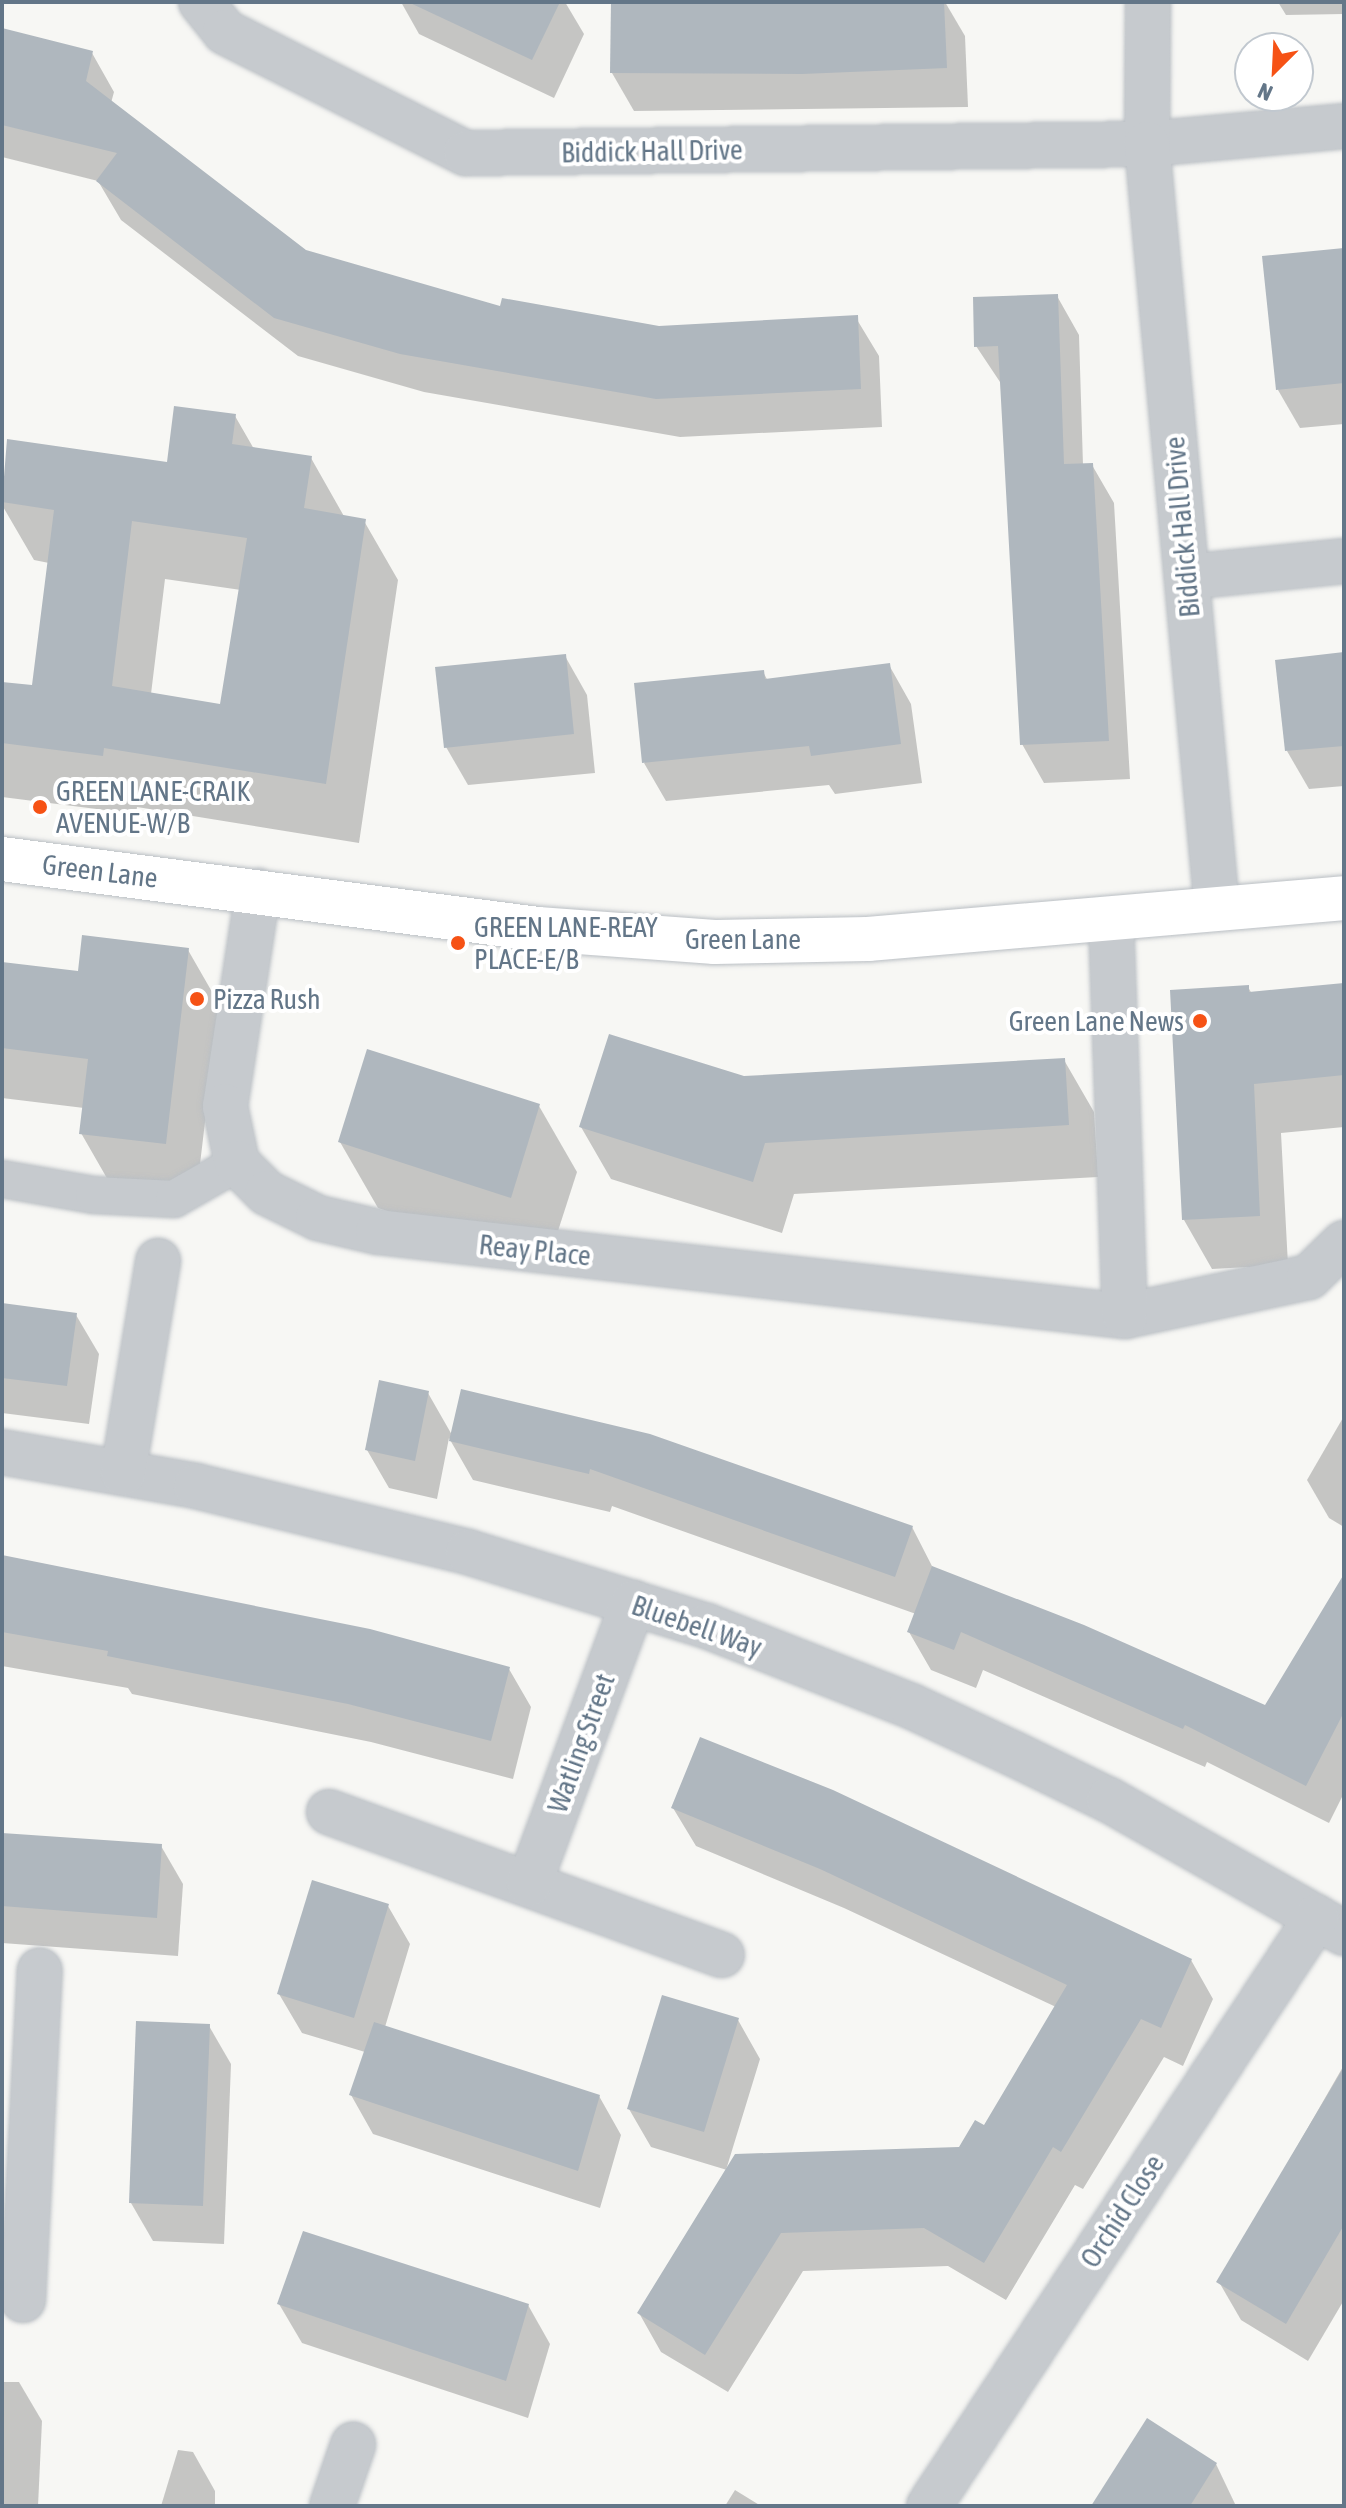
<!DOCTYPE html>
<html>
<head>
<meta charset="utf-8">
<style>
	body { margin:0 }
	#map { position:relative; width:1346px; height:2508px; overflow:hidden; background:#f7f7f4; font-family:"Asap Condensed",sans-serif }
	div>[style] { position:absolute }
	[style*='--x'] { left:calc(var(--x)*1px); top:calc(var(--y)*1px); width:calc(var(--w)*1px); rotate:calc(var(--a)*1deg) }
	.shadow>* { inset:0; background:#0003 }
	.building>* { inset:0; background:#afb7be }
	.roads { filter:drop-shadow(0 0 2px #babfc4) drop-shadow(0 0 2px #babfc4) }
	.lane>* { height:36px; margin:-18px; padding:0 18px; transform-origin:18px; border-radius:18px; background:#c6cace }
	.street>* { height:44px; margin:-22px; padding:0 22px; transform-origin:22px; border-radius:22px; background:#c6cace }
	.secondary>* { height:44px; margin:-22px; padding:0 22px; transform-origin:22px; border-radius:22px; background:#fff }
	.dots>* { width:22px; height:22px; translate:-50% -50%; box-sizing:border-box; border:4px solid #fff; border-radius:50% }
	span { translate:-50% -50%; white-space:nowrap; text-align:center; line-height:1.15; -webkit-text-stroke:8px #fff; paint-order:stroke }
	.street-label { font-size:28px; color:#637688 }
	.poi-label { font-size:28px; color:#637688 }
	.left { translate:0 -50%; text-align:left }
	.right { translate:-100% -50%; text-align:right }
	.frame { position:absolute; inset:0; border:4px solid #637688; pointer-events:none }
	.north { position:absolute; left:1234px; top:32px; width:80px; height:80px; box-sizing:border-box; background:#fff; border:2px solid #c1c8cf; border-radius:50%; rotate:204deg; font-size:22px; font-weight:700; line-height:32px; text-align:center; color:#637688 }
	.north::after { content:''; display:block; margin:auto; width:28px; height:36px; background:#f65215; clip-path:polygon(50% 0,100% 100%,50% 72%,0 100%) }
</style>
</head>
<body>
<div id="map">
	<div class="shadow">
		<i style="clip-path:polygon(401px 2px,565px 2px,584px 34px,554px 98px,419px 34px)"></i>
		<i style="clip-path:polygon(613px 2px,945px 2px,965px 36px,968px 107px,634px 111px,612px 73px)"></i>
		<i style="clip-path:polygon(1278px 2px,1344px 2px,1344px 14px,1286px 15px)"></i>
		<i style="clip-path:polygon(2px 30px,92px 53px,114px 92px,111px 103px,305px 252px,502px 309px,659px 328px,856px 318px,879px 356px,882px 427px,680px 437px,424px 392px,298px 356px,121px 220px,98px 181px,2px 157px)"></i>
		<i style="clip-path:polygon(1344px 251px,1344px 424px,1300px 428px,1278px 390px)"></i>
		<i style="clip-path:polygon(1057px 296px,1079px 335px,1083px 465px,1092px 465px,1114px 503px,1130px 779px,1044px 783px,1022px 744px,1002px 385px,976px 346px)"></i>
		<i style="clip-path:polygon(evenodd,235px 416px,254px 449px,311px 458px,345px 518px,364px 521px,398px 580px,359px 843px,137px 807px,136px 814px,2px 797px,2px 684px,34px 687px,49px 563px,34px 560px,2px 505px,9px 442px,168px 464px,235px 416px,165px 579px,241px 590px,222px 706px,151px 694px,165px 579px)"></i>
		<i style="clip-path:polygon(565px 656px,587px 695px,595px 773px,468px 785px,446px 747px)"></i>
		<i style="clip-path:polygon(1344px 656px,1344px 786px,1309px 789px,1287px 751px)"></i>
		<i style="clip-path:polygon(889px 665px,911px 704px,922px 783px,835px 794px,829px 785px,666px 801px,644px 763px,763px 672px,768px 681px)"></i>
		<i style="clip-path:polygon(188px 950px,219px 1004px,196px 1198px,112px 1187px,81px 1133px,84px 1108px,2px 1098px,2px 964px,79px 973px)"></i>
		<i style="clip-path:polygon(1344px 985px,1344px 1127px,1281px 1133px,1288px 1265px,1212px 1269px,1184px 1220px,1248px 987px,1252px 994px)"></i>
		<i style="clip-path:polygon(1064px 1060px,1094px 1112px,1098px 1177px,794px 1194px,782px 1233px,611px 1179px,581px 1127px,743px 1078px)"></i>
		<i style="clip-path:polygon(539px 1106px,577px 1172px,548px 1262px,378px 1208px,340px 1142px)"></i>
		<i style="clip-path:polygon(2px 1305px,76px 1315px,99px 1354px,89px 1424px,2px 1413px)"></i>
		<i style="clip-path:polygon(428px 1393px,452px 1435px,912px 1527px,933px 1568px,1266px 1708px,1344px 1578px,1344px 1793px,1329px 1823px,1207px 1762px,1205px 1767px,983px 1670px,976px 1688px,931px 1670px,909px 1632px,916px 1614px,612px 1506px,610px 1512px,473px 1480px,449px 1438px,437px 1499px,389px 1488px,367px 1450px)"></i>
		<i style="clip-path:polygon(1344px 1416px,1344px 1527px,1329px 1518px,1307px 1480px)"></i>
		<i style="clip-path:polygon(2px 1557px,509px 1669px,531px 1707px,513px 1779px,371px 1742px,132px 1694px,128px 1688px,2px 1666px)"></i>
		<i style="clip-path:polygon(673px 1808px,1191px 1960px,1213px 1999px,1183px 2066px,1164px 2057px,1083px 2189px,1075px 2185px,1006px 2300px,948px 2266px,803px 2271px,728px 2392px,661px 2352px,639px 2313px,727px 2170px,651px 2147px,629px 2109px,738px 2020px,760px 2059px,726px 2170px,960px 2149px,985px 2128px,1056px 2007px,844px 1908px,696px 1846px)"></i>
		<i style="clip-path:polygon(2px 1835px,161px 1846px,183px 1884px,178px 1956px,2px 1943px)"></i>
		<i style="clip-path:polygon(388px 1906px,410px 1944px,385px 2027px,599px 2096px,621px 2135px,600px 2208px,373px 2134px,351px 2095px,365px 2052px,302px 2033px,279px 1994px)"></i>
		<i style="clip-path:polygon(209px 2026px,231px 2064px,224px 2244px,153px 2241px,131px 2203px)"></i>
		<i style="clip-path:polygon(1344px 2065px,1344px 2300px,1308px 2361px,1241px 2320px,1219px 2282px)"></i>
		<i style="clip-path:polygon(279px 2304px,528px 2305px,550px 2344px,528px 2418px,302px 2343px)"></i>
		<i style="clip-path:polygon(2px 2382px,19px 2382px,42px 2421px,38px 2506px,2px 2506px)"></i>
		<i style="clip-path:polygon(178px 2450px,193px 2452px,215px 2491px,215px 2506px,161px 2506px)"></i>
		<i style="clip-path:polygon(1216px 2464px,1236px 2506px,1093px 2506px)"></i>
		<i style="clip-path:polygon(735px 2490px,761px 2506px,725px 2506px)"></i>
	</div>
	<div class="building">
		<i style="clip-path:polygon(408px 2px,560px 2px,532px 60px)"></i>
		<i style="clip-path:polygon(611px 2px,944px 2px,947px 68px,802px 74px,610px 73px)"></i>
		<i style="clip-path:polygon(2px 28px,93px 51px,86px 81px,306px 250px,500px 306px,502px 298px,659px 326px,858px 315px,861px 389px,656px 399px,400px 354px,274px 318px,96px 181px,117px 153px,2px 125px)"></i>
		<i style="clip-path:polygon(1344px 248px,1344px 383px,1276px 390px,1262px 256px)"></i>
		<i style="clip-path:polygon(1058px 294px,1064px 464px,1093px 463px,1109px 741px,1020px 745px,998px 346px,974px 347px,973px 297px)"></i>
		<i style="clip-path:polygon(evenodd,174px 406px,236px 414px,232px 444px,312px 456px,304px 508px,366px 519px,326px 784px,104px 748px,103px 756px,2px 743px,2px 682px,32px 685px,54px 510px,2px 502px,7px 439px,167px 462px,174px 406px,132px 521px,247px 538px,220px 704px,112px 686px,132px 521px)"></i>
		<i style="clip-path:polygon(1344px 652px,1344px 746px,1285px 751px,1275px 660px)"></i>
		<i style="clip-path:polygon(566px 654px,574px 734px,444px 748px,435px 667px)"></i>
		<i style="clip-path:polygon(890px 663px,901px 744px,811px 756px,809px 746px,642px 763px,634px 683px,764px 670px,765px 679px)"></i>
		<i style="clip-path:polygon(82px 935px,189px 948px,166px 1144px,79px 1134px,88px 1059px,2px 1048px,2px 962px,78px 971px)"></i>
		<i style="clip-path:polygon(1344px 983px,1344px 1075px,1254px 1084px,1260px 1216px,1182px 1220px,1170px 990px,1249px 985px,1249px 992px)"></i>
		<i style="clip-path:polygon(609px 1034px,744px 1076px,1065px 1058px,1069px 1125px,765px 1143px,753px 1182px,579px 1127px)"></i>
		<i style="clip-path:polygon(367px 1049px,540px 1104px,511px 1198px,338px 1142px)"></i>
		<i style="clip-path:polygon(2px 1303px,77px 1313px,67px 1386px,2px 1378px)"></i>
		<i style="clip-path:polygon(379px 1380px,429px 1391px,415px 1461px,365px 1450px)"></i>
		<i style="clip-path:polygon(461px 1389px,650px 1434px,913px 1526px,895px 1577px,590px 1469px,589px 1474px,449px 1441px)"></i>
		<i style="clip-path:polygon(2px 1555px,370px 1629px,510px 1667px,491px 1741px,348px 1704px,107px 1656px,108px 1651px,2px 1632px)"></i>
		<i style="clip-path:polygon(932px 1566px,1084px 1625px,1265px 1705px,1344px 1574px,1344px 1712px,1306px 1786px,1185px 1725px,1183px 1729px,961px 1632px,954px 1650px,907px 1632px)"></i>
		<i style="clip-path:polygon(700px 1737px,833px 1790px,1192px 1959px,1161px 2028px,1141px 2019px,1061px 2152px,1053px 2147px,984px 2263px,924px 2228px,781px 2233px,705px 2355px,637px 2313px,735px 2154px,959px 2147px,975px 2120px,984px 2125px,1067px 1985px,820px 1869px,671px 1808px)"></i>
		<i style="clip-path:polygon(2px 1833px,162px 1844px,157px 1918px,2px 1906px)"></i>
		<i style="clip-path:polygon(312px 1880px,389px 1904px,354px 2018px,277px 1994px)"></i>
		<i style="clip-path:polygon(662px 1995px,739px 2018px,704px 2132px,627px 2109px)"></i>
		<i style="clip-path:polygon(136px 2021px,210px 2024px,203px 2206px,129px 2203px)"></i>
		<i style="clip-path:polygon(374px 2022px,600px 2095px,578px 2171px,349px 2095px)"></i>
		<i style="clip-path:polygon(1344px 2067px,1344px 2225px,1286px 2324px,1216px 2282px)"></i>
		<i style="clip-path:polygon(303px 2231px,529px 2304px,506px 2381px,277px 2304px)"></i>
		<i style="clip-path:polygon(1147px 2418px,1217px 2463px,1190px 2506px,1091px 2506px)"></i>
	</div>
	<div class="roads">
		<div class="lane">
			<i style="--x:2;--y:1179;--w:93;--a:9.9"></i>
			<i style="--x:94;--y:1195;--w:80;--a:2.9"></i>
			<i style="--x:174;--y:1199;--w:73;--a:-29.7"></i>
		</div>
		<div class="street">
			<i style="--x:201;--y:2;--w:38;--a:51"></i>
			<i style="--x:225;--y:32;--w:270;--a:26.7"></i>
			<i style="--x:466;--y:153;--w:681;--a:-0.76"></i>
			<i style="--x:1147;--y:144;--w:198;--a:-5.2"></i>
			<i style="--x:1148;--y:2;--w:142;--a:90.4"></i>
			<i style="--x:1147;--y:144;--w:768;--a:84.77"></i>
			<i style="--x:1187;--y:577;--w:158;--a:-5.8"></i>
			<i style="--x:258;--y:891;--w:218;--a:98.7"></i>
			<i style="--x:225;--y:1106;--w:58;--a:78.1"></i>
			<i style="--x:237;--y:1163;--w:42;--a:45"></i>
			<i style="--x:267;--y:1193;--w:57;--a:26.1"></i>
			<i style="--x:318;--y:1218;--w:62;--a:13.1"></i>
			<i style="--x:378;--y:1232;--w:752;--a:6.42"></i>
			<i style="--x:1125;--y:1316;--w:188;--a:-12"></i>
			<i style="--x:1309;--y:1277;--w:49;--a:-44.2"></i>
			<i style="--x:1111;--y:919;--w:397;--a:88"></i>
			<i style="--x:2;--y:1452;--w:197;--a:9.9"></i>
			<i style="--x:196;--y:1486;--w:280;--a:13.6"></i>
			<i style="--x:468;--y:1552;--w:250;--a:17.2"></i>
			<i style="--x:707;--y:1626;--w:219;--a:21.4"></i>
			<i style="--x:911;--y:1706;--w:111;--a:25"></i>
			<i style="--x:1012;--y:1753;--w:108;--a:25.9"></i>
			<i style="--x:1109;--y:1800;--w:270;--a:29.5"></i>
			<i style="--x:123;--y:1473;--w:215;--a:-80.6"></i>
			<i style="--x:329;--y:1812;--w:418;--a:20"></i>
			<i style="--x:529;--y:1884;--w:300;--a:-69.7"></i>
			<i style="--x:23;--y:2300;--w:330;--a:-87.1"></i>
			<i style="--x:332;--y:2506;--w:65;--a:-71"></i>
			<i style="--x:929;--y:2506;--w:705;--a:-56.63"></i>
		</div>
		<div class="secondary">
			<i style="--x:2;--y:859;--w:541;--a:7.44"></i>
			<i style="--x:538;--y:929;--w:177;--a:4.2"></i>
			<i style="--x:715;--y:942;--w:153;--a:-1.1"></i>
			<i style="--x:868;--y:939;--w:478;--a:-4.9"></i>
		</div>
	</div>
	<div class="dots">
		<i style="left:40px;top:807px;background:#f65215"></i>
		<i style="left:458px;top:943px;background:#f65215"></i>
		<i style="left:197px;top:999px;background:#f65215"></i>
		<i style="left:1200px;top:1021px;background:#f65215"></i>
	</div>
	<div class="street-label">
		<span style="left:652px;top:151px;rotate:-1deg">Biddick Hall Drive</span>
		<span style="left:1182px;top:527px;rotate:-95deg">Biddick Hall Drive</span>
		<span style="left:100px;top:871px;rotate:7deg">Green Lane</span>
		<span style="left:743px;top:939px">Green Lane</span>
		<span style="left:535px;top:1250px;rotate:6deg">Reay Place</span>
		<span style="left:697px;top:1626px;rotate:19deg">Bluebell Way</span>
		<span style="left:581px;top:1743px;rotate:-70deg">Watling Street</span>
		<span style="left:1122px;top:2211px;rotate:-57deg">Orchid Close</span>
	</div>
	<div class="poi-label">
		<span class="left" style="left:56px;top:807px">GREEN LANE-CRAIK<br>AVENUE-W/B</span>
		<span class="left" style="left:474px;top:943px">GREEN LANE-REAY<br>PLACE-E/B</span>
		<span class="left" style="left:213px;top:999px">Pizza Rush</span>
		<span class="right" style="left:1184px;top:1021px">Green Lane News</span>
	</div>
	<div class="frame"></div>
	<div class="north">N</div>
</div>
</body>
</html>
